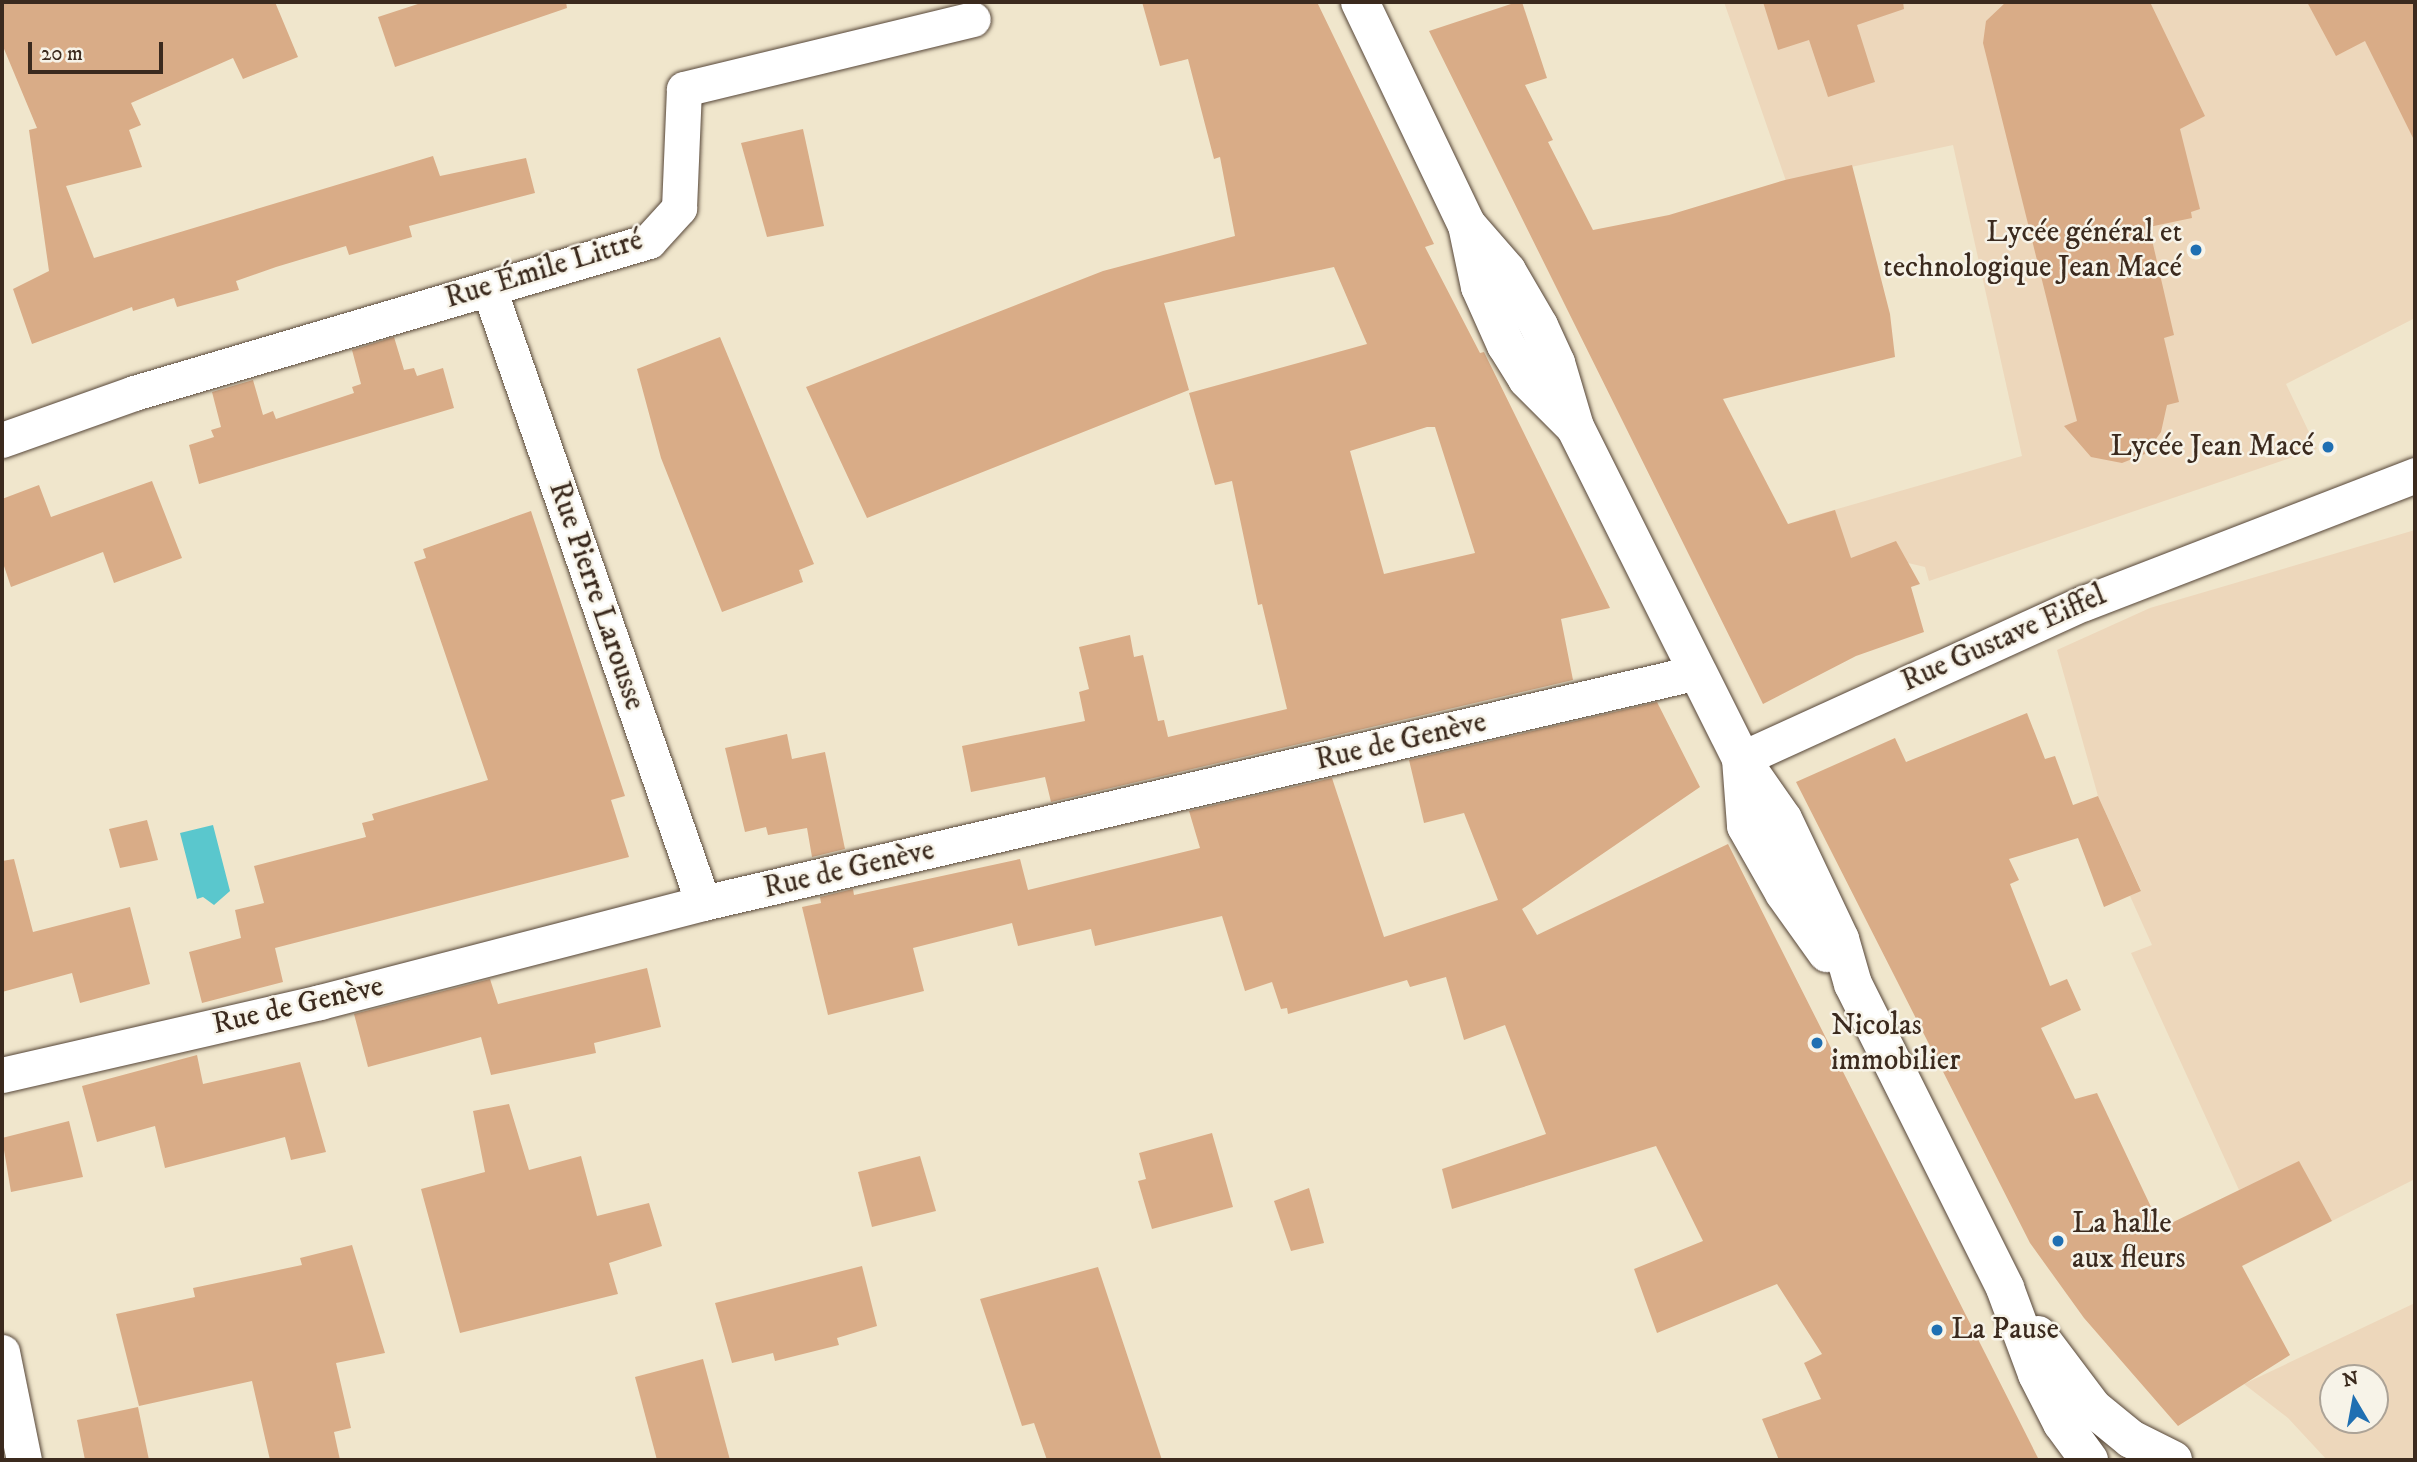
<!DOCTYPE html>
<html>
<head>
<meta charset="utf-8">
<style>
	body { margin:0 }
	#map { position:relative; width:2417px; height:1462px; overflow:hidden; background:#f0e6cc; font-family:"IM FELL DW Pica",serif }
	div>[style] { position:absolute }
	[style*='--x'] { left:calc(var(--x)*1px); top:calc(var(--y)*1px); width:calc(var(--w)*1px); rotate:calc(var(--a)*1deg) }
	.built>* { inset:0; background:#edd7bb }
	.water>* { inset:0; background:#5ac7cd }
	.building>* { inset:0; background:#d9ac87 }
	.roads { filter:drop-shadow(0 0 2px #564638) drop-shadow(0 0 2px #564638) }
	.minor>* { height:35px; margin:-17.5px; padding:0 17.5px; transform-origin:17.5px; border-radius:17.5px; background:#fff }
	.secondary>* { height:38px; margin:-19px; padding:0 19px; transform-origin:19px; border-radius:19px; background:#fff }
	.dots>* { width:19px; height:19px; translate:-50% -50%; box-sizing:border-box; border:4px solid #f7f3e8; border-radius:50% }
	span { translate:-50% -50%; white-space:nowrap; text-align:center; line-height:1.15; -webkit-text-stroke:5px #f7f3e8; paint-order:stroke }
	.poi-label { font-size:30px; color:#3b2a1e }
	.right { translate:-100% -50%; text-align:right }
	.left { translate:0 -50%; text-align:left }
	.street-label { font-size:30px; color:#3b2a1e }
	.frame { position:absolute; inset:0; border:4px solid #3b2a1e; pointer-events:none }
	.north { position:absolute; left:2319px; top:1364px; width:70px; height:70px; box-sizing:border-box; background:#f7f3e8; border:2px solid #aca397; border-radius:50%; rotate:350deg; font-size:19px; font-weight:700; line-height:28px; text-align:center; color:#3b2a1e }
	.north::after { content:''; display:block; margin:auto; width:24px; height:32px; background:#1f6fb2; clip-path:polygon(50% 0,100% 100%,50% 72%,0 100%) }
	.scale { position:absolute; left:28px; top:42px; width:135px; height:32px; box-sizing:border-box; border:4px solid #3b2a1e; border-top:0; padding-left:9px; font-size:21px; line-height:24px; white-space:nowrap; color:#3b2a1e; -webkit-text-stroke:5px #f7f3e8; paint-order:stroke }
</style>
</head>
<body>
<div id="map">
	<div class="built">
		<i style="clip-path:polygon(1724px 2px,2415px 2px,2415px 318px,2286px 384px,2317px 449px,1929px 581px,1925px 567px,1908px 563px,1821px 570px,1799px 520px,2022px 456px,1953px 145px,1786px 181px)"></i>
		<i style="clip-path:polygon(2415px 530px,2415px 1179px,2332px 1221px,2299px 1162px,2239px 1190px,2131px 953px,2152px 945px,2130px 896px,2141px 890px,2098px 796px,2057px 650px,2150px 608px)"></i>
		<i style="clip-path:polygon(evenodd,2415px 1303px,2415px 1460px,2327px 1460px,2288px 1418px,2244px 1384px,2415px 1303px,2333px 1378px,2375px 1378px,2375px 1420px,2333px 1420px,2333px 1378px)"></i>
	</div>
	<div class="water">
		<i style="clip-path:polygon(213px 825px,230px 891px,214px 905px,203px 897px,197px 899px,180px 833px)"></i>
	</div>
	<div class="building">
		<i style="clip-path:polygon(2px 2px,275px 2px,298px 57px,243px 79px,233px 58px,131px 103px,141px 125px,129px 130px,142px 167px,66px 186px,94px 258px,433px 156px,440px 176px,526px 158px,535px 193px,409px 226px,412px 237px,349px 255px,346px 246px,276px 267px,236px 281px,239px 290px,177px 307px,174px 298px,133px 311px,132px 307px,32px 344px,13px 289px,49px 271px,29px 130px,37px 128px,2px 44px)"></i>
		<i style="clip-path:polygon(424px 2px,566px 2px,567px 8px,395px 67px,378px 17px)"></i>
		<i style="clip-path:polygon(evenodd,1142px 2px,1317px 2px,1434px 244px,1425px 247px,1480px 353px,1484px 352px,1610px 608px,1561px 619px,1573px 680px,1051px 802px,1045px 777px,971px 792px,962px 746px,1085px 721px,1079px 692px,1089px 689px,1079px 647px,1130px 635px,1134px 657px,1143px 655px,1158px 721px,1164px 720px,1168px 737px,1287px 709px,1262px 604px,1258px 605px,1232px 481px,1215px 485px,1189px 393px,1367px 344px,1334px 267px,1164px 303px,1189px 390px,867px 518px,806px 387px,1103px 271px,1235px 236px,1220px 157px,1214px 159px,1188px 59px,1160px 66px,1142px 2px,1427px 427px,1435px 427px,1475px 553px,1384px 574px,1350px 451px,1427px 427px)"></i>
		<i style="clip-path:polygon(1517px 2px,1522px 2px,1547px 78px,1525px 85px,1553px 140px,1548px 142px,1593px 230px,1669px 215px,1785px 180px,1852px 165px,1890px 314px,1895px 357px,1723px 399px,1788px 524px,1835px 510px,1851px 558px,1896px 541px,1920px 584px,1911px 587px,1924px 632px,1856px 656px,1763px 704px,1429px 31px)"></i>
		<i style="clip-path:polygon(1763px 2px,1903px 2px,1904px 9px,1857px 25px,1875px 82px,1828px 97px,1809px 40px,1778px 50px)"></i>
		<i style="clip-path:polygon(2006px 2px,2150px 2px,2205px 116px,2180px 129px,2200px 209px,2191px 212px,2192px 218px,2149px 227px,2174px 335px,2164px 338px,2179px 402px,2167px 405px,2161px 432px,2145px 454px,2122px 463px,2091px 457px,2064px 426px,2077px 421px,1983px 43px,1986px 21px)"></i>
		<i style="clip-path:polygon(2307px 2px,2415px 2px,2415px 142px,2365px 41px,2336px 56px)"></i>
		<i style="clip-path:polygon(803px 129px,824px 226px,767px 237px,741px 143px)"></i>
		<i style="clip-path:polygon(394px 337px,404px 370px,414px 368px,417px 376px,443px 368px,454px 408px,199px 484px,189px 445px,214px 437px,211px 430px,221px 427px,212px 392px,253px 380px,263px 415px,273px 411px,276px 419px,354px 393px,352px 387px,361px 384px,352px 350px)"></i>
		<i style="clip-path:polygon(720px 337px,814px 564px,799px 570px,803px 582px,722px 612px,661px 458px,637px 369px)"></i>
		<i style="clip-path:polygon(152px 481px,182px 558px,114px 583px,103px 552px,11px 587px,2px 560px,2px 499px,39px 485px,51px 517px)"></i>
		<i style="clip-path:polygon(531px 511px,625px 796px,611px 800px,629px 857px,275px 948px,283px 982px,202px 1003px,189px 952px,241px 938px,235px 910px,264px 903px,254px 866px,366px 837px,362px 823px,374px 820px,372px 814px,488px 780px,414px 562px,426px 558px,423px 549px)"></i>
		<i style="clip-path:polygon(1657px 702px,1700px 787px,1522px 909px,1537px 935px,1728px 844px,2039px 1460px,1779px 1460px,1762px 1419px,1821px 1399px,1804px 1363px,1822px 1354px,1777px 1284px,1657px 1333px,1634px 1269px,1703px 1241px,1656px 1146px,1452px 1209px,1442px 1169px,1546px 1134px,1505px 1025px,1464px 1040px,1446px 977px,1410px 987px,1407px 980px,1288px 1014px,1287px 1008px,1281px 1009px,1272px 982px,1245px 991px,1222px 916px,1095px 946px,1091px 929px,1018px 946px,1012px 923px,913px 948px,924px 991px,828px 1015px,802px 907px,821px 903px,820px 897px,853px 889px,854px 895px,1020px 859px,1028px 890px,1200px 848px,1189px 811px,1332px 778px,1384px 937px,1498px 900px,1464px 813px,1424px 823px,1409px 760px)"></i>
		<i style="clip-path:polygon(2027px 713px,2045px 759px,2055px 756px,2073px 805px,2098px 796px,2141px 891px,2104px 907px,2078px 838px,2009px 859px,2019px 880px,2010px 884px,2050px 986px,2067px 979px,2081px 1010px,2041px 1028px,2075px 1099px,2097px 1093px,2161px 1228px,2299px 1161px,2332px 1221px,2242px 1266px,2290px 1355px,2178px 1426px,2084px 1318px,2030px 1243px,1796px 782px,1895px 738px,1906px 762px)"></i>
		<i style="clip-path:polygon(787px 734px,792px 759px,825px 752px,845px 849px,812px 857px,807px 828px,768px 835px,766px 827px,745px 832px,725px 748px)"></i>
		<i style="clip-path:polygon(147px 820px,158px 860px,120px 868px,109px 829px)"></i>
		<i style="clip-path:polygon(14px 859px,33px 932px,130px 907px,150px 984px,80px 1003px,72px 973px,2px 992px,2px 861px)"></i>
		<i style="clip-path:polygon(647px 968px,661px 1027px,594px 1043px,596px 1053px,491px 1075px,481px 1037px,368px 1067px,354px 1014px,490px 979px,498px 1004px)"></i>
		<i style="clip-path:polygon(197px 1055px,203px 1084px,300px 1062px,326px 1152px,291px 1160px,285px 1137px,165px 1168px,155px 1126px,97px 1142px,82px 1086px)"></i>
		<i style="clip-path:polygon(509px 1104px,529px 1170px,581px 1156px,597px 1216px,649px 1203px,662px 1246px,609px 1263px,618px 1294px,460px 1333px,421px 1189px,485px 1172px,473px 1111px)"></i>
		<i style="clip-path:polygon(69px 1121px,83px 1177px,11px 1192px,2px 1138px)"></i>
		<i style="clip-path:polygon(1212px 1133px,1233px 1207px,1152px 1229px,1138px 1181px,1146px 1179px,1139px 1153px)"></i>
		<i style="clip-path:polygon(920px 1156px,936px 1211px,872px 1227px,858px 1172px)"></i>
		<i style="clip-path:polygon(1309px 1188px,1324px 1243px,1291px 1251px,1274px 1201px)"></i>
		<i style="clip-path:polygon(352px 1245px,385px 1353px,336px 1363px,351px 1428px,334px 1432px,340px 1460px,270px 1460px,252px 1381px,139px 1406px,116px 1314px,195px 1297px,193px 1288px,302px 1265px,300px 1258px)"></i>
		<i style="clip-path:polygon(862px 1266px,877px 1326px,837px 1338px,839px 1345px,775px 1361px,773px 1353px,732px 1363px,715px 1303px)"></i>
		<i style="clip-path:polygon(1098px 1267px,1162px 1460px,1047px 1460px,1034px 1423px,1022px 1426px,980px 1299px)"></i>
		<i style="clip-path:polygon(703px 1359px,730px 1460px,657px 1460px,635px 1377px)"></i>
		<i style="clip-path:polygon(138px 1407px,149px 1460px,85px 1460px,77px 1420px)"></i>
	</div>
	<div class="roads">
		<div class="minor">
			<i style="--x:489;--y:289;--w:650;--a:70.78"></i>
			<i style="--x:2;--y:440;--w:140;--a:-19.6"></i>
			<i style="--x:134;--y:393;--w:537;--a:-16.44"></i>
			<i style="--x:649;--y:241;--w:45;--a:-47.7"></i>
			<i style="--x:679;--y:208;--w:119;--a:-87.6"></i>
			<i style="--x:684;--y:89;--w:297;--a:-13.6"></i>
			<i style="--x:1741;--y:759;--w:377;--a:-24.5"></i>
			<i style="--x:2084;--y:603;--w:355;--a:-21.1"></i>
			<i style="--x:2;--y:1075;--w:326;--a:-12.9"></i>
			<i style="--x:320;--y:1002;--w:396;--a:-14.5"></i>
			<i style="--x:703;--y:903;--w:1021;--a:-13.07"></i>
			<i style="--x:2;--y:1352;--w:110;--a:78.5"></i>
		</div>
		<div class="secondary">
			<i style="--x:1360;--y:2;--w:247;--a:64.4"></i>
			<i style="--x:1467;--y:225;--w:63;--a:78.2"></i>
			<i style="--x:1480;--y:287;--w:64;--a:65.9"></i>
			<i style="--x:1506;--y:345;--w:40;--a:58"></i>
			<i style="--x:1527;--y:379;--w:65;--a:45"></i>
			<i style="--x:1467;--y:225;--w:61;--a:49"></i>
			<i style="--x:1507;--y:271;--w:64;--a:59.8"></i>
			<i style="--x:1539;--y:326;--w:41;--a:65.3"></i>
			<i style="--x:1556;--y:363;--w:67;--a:73.5"></i>
			<i style="--x:1575;--y:427;--w:371;--a:63.4"></i>
			<i style="--x:1741;--y:759;--w:73;--a:55"></i>
			<i style="--x:1783;--y:819;--w:133;--a:64.6"></i>
			<i style="--x:1840;--y:939;--w:47;--a:73.9"></i>
			<i style="--x:1853;--y:984;--w:340;--a:63.4"></i>
			<i style="--x:2005;--y:1288;--w:92;--a:69.6"></i>
			<i style="--x:2037;--y:1374;--w:55;--a:63"></i>
			<i style="--x:2062;--y:1423;--w:46;--a:53.9"></i>
			<i style="--x:1741;--y:759;--w:67;--a:85.7"></i>
			<i style="--x:1746;--y:826;--w:77;--a:60.4"></i>
			<i style="--x:1784;--y:893;--w:74;--a:54.4"></i>
			<i style="--x:2038;--y:1335;--w:91;--a:53"></i>
			<i style="--x:2093;--y:1408;--w:49;--a:39.2"></i>
			<i style="--x:2131;--y:1439;--w:47;--a:26.6"></i>
		</div>
	</div>
	<div class="dots">
		<i style="left:2196px;top:250px;background:#1f6fb2"></i>
		<i style="left:2328px;top:447px;background:#1f6fb2"></i>
		<i style="left:1817px;top:1043px;background:#1f6fb2"></i>
		<i style="left:2058px;top:1241px;background:#1f6fb2"></i>
		<i style="left:1937px;top:1330px;background:#1f6fb2"></i>
	</div>
	<div class="poi-label">
		<span class="right" style="left:2182px;top:250px">Lycée général et<br>technologique Jean Macé</span>
		<span class="right" style="left:2314px;top:447px">Lycée Jean Macé</span>
		<span class="left" style="left:1831px;top:1043px">Nicolas<br>immobilier</span>
		<span class="left" style="left:2072px;top:1241px">La halle<br>aux fleurs</span>
		<span class="left" style="left:1951px;top:1330px">La Pause</span>
	</div>
	<div class="street-label">
		<span style="left:544px;top:270px;rotate:-17deg">Rue Émile Littré</span>
		<span style="left:596px;top:596px;rotate:71deg">Rue Pierre Larousse</span>
		<span style="left:2004px;top:639px;rotate:-24deg">Rue Gustave Eiffel</span>
		<span style="left:1401px;top:742px;rotate:-13deg">Rue de Genève</span>
		<span style="left:849px;top:870px;rotate:-13deg">Rue de Genève</span>
		<span style="left:298px;top:1006px;rotate:-13deg">Rue de Genève</span>
	</div>
	<div class="frame"></div>
	<div class="north">N</div>
	<div class="scale">20 m</div>
</div>
</body>
</html>
